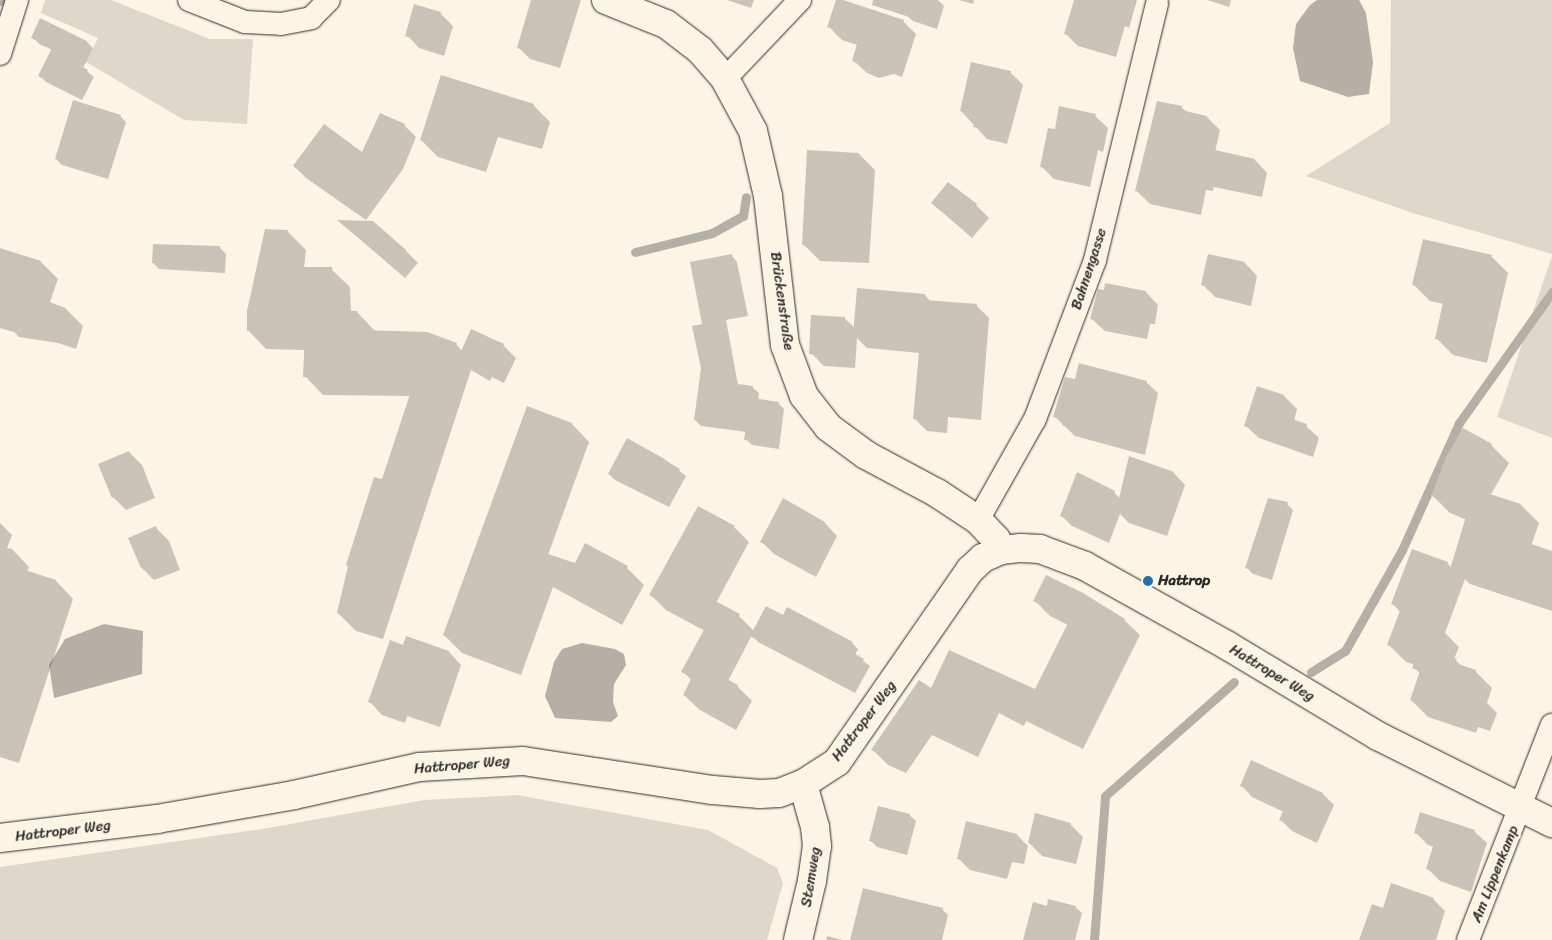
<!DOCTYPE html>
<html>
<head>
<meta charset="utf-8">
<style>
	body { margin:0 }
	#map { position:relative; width:1552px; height:940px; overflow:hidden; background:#fcf5e5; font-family:Sriracha,sans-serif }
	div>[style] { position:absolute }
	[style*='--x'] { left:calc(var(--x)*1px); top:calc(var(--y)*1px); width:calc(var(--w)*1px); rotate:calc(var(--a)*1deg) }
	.green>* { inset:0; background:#ded8ca }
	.water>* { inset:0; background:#b4b0a5 }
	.shadow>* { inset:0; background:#0003 }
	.stream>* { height:9px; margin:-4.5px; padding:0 4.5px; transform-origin:4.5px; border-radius:4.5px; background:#b4b0a5 }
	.building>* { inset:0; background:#c8c3b7 }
	.roads { filter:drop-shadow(0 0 1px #2b2b2b) drop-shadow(0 0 1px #2b2b2b) }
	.street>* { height:22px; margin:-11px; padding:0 11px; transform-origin:11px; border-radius:11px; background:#fcf5e5 }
	.secondary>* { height:28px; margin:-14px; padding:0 14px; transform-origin:14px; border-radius:14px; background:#fcf5e5 }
	.dots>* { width:14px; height:14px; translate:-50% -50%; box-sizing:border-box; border:2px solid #fcf5e5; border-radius:50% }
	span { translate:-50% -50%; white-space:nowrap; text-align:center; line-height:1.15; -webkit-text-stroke:5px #fcf5e5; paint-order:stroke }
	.street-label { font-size:15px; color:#2b2b2b }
	.poi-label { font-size:15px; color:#2b2b2b; font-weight:700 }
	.left { translate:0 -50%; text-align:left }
</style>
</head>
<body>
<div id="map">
	<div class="green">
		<i style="clip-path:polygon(45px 0,111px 0,210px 39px,253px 39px,247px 124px,184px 120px,86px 62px,98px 38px,41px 13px)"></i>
		<i style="clip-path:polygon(1391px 0,1552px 0,1552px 254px,1413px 213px,1306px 176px,1390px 123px)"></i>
		<i style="clip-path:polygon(1552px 256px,1552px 438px,1497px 417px)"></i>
		<i style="clip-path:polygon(517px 795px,708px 830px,777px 868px,783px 883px,767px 940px,0 940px,0 867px,262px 829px,424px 800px)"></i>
	</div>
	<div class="water">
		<i style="clip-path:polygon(1317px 0,1359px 0,1366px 13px,1373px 62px,1369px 94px,1348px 97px,1300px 81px,1293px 48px,1296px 24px,1310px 5px)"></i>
		<i style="clip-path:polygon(104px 624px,143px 631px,142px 674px,54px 698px,49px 665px,65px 639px)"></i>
		<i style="clip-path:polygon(582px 643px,615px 649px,624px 654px,626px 665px,614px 684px,613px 702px,618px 716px,611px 722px,555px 718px,545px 696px,554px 662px,562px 649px)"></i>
	</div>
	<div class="shadow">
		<i style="clip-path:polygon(532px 0,581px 0,560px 68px,530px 59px,518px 47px)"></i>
		<i style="clip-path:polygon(727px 0,754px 0,751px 8px)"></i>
		<i style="clip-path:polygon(837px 0,903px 21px,916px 34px,902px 77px,894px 74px,879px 78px,867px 73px,854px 61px,858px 45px,842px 40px,829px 27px)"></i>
		<i style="clip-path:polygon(911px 0,938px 0,944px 6px,937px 29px,913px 21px,906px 15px)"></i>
		<i style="clip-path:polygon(959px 0,974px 0,973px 4px)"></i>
		<i style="clip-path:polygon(1076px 0,1137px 0,1129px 28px,1125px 26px,1116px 57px,1078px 46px,1066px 34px)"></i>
		<i style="clip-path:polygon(1207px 0,1231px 0,1229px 7px)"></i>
		<i style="clip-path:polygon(440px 13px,453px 26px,444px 56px,419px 48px,407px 35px)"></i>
		<i style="clip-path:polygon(33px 37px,87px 42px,93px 48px,83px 68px,94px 77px,82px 100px,46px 82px,40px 76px,53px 50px,39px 44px)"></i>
		<i style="clip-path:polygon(1010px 72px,1023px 85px,1007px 144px,987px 139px,961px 111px)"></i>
		<i style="clip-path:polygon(441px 76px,533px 105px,550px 122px,542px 149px,498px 137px,486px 172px,438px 157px,421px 140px)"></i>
		<i style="clip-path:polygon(1181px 107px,1187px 112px,1207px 117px,1220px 130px,1215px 152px,1255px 160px,1267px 173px,1262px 197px,1214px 187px,1213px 191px,1206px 190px,1201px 215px,1150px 204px,1137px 191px)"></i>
		<i style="clip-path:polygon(120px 116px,126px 122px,108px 179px,62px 165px,56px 159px)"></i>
		<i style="clip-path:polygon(1095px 116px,1108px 128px,1103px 152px,1098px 150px,1090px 187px,1054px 179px,1041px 166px,1056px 130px)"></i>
		<i style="clip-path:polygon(404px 125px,416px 137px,403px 169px,366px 220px,306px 178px,294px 166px,363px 154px)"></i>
		<i style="clip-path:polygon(859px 154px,875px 170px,869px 263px,820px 261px,804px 245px)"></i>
		<i style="clip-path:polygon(932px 203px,976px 205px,989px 218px,972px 238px)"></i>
		<i style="clip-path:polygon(340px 222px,405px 250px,418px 263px,405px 278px)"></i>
		<i style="clip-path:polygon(288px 232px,306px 250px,304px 268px,331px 269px,350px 287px,351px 312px,357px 312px,375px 331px,456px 344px,462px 351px,503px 345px,516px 358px,504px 383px,492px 377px,490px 381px,471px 370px,383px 639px,356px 631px,338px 613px,411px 396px,323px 395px,305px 376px,305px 350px,266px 349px,248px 330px)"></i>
		<i style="clip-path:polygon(220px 248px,226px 254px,225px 273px,159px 269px,153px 263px)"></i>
		<i style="clip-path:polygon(0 249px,41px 262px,58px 279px,50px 302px,66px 309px,83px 326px,76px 349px,58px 343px,19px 337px,14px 332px,0 328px)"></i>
		<i style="clip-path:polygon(731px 255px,737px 262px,748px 316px,726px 320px,738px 385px,752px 387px,759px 393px,758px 400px,778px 403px,784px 409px,779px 449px,752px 445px,746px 439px,747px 432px,701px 426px,695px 420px,702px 368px,703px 325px)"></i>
		<i style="clip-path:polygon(1491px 256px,1508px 273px,1487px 363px,1453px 355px,1436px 338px,1444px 304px,1430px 301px,1413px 284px)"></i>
		<i style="clip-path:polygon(1245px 263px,1257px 276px,1251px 306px,1215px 297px,1202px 284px)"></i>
		<i style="clip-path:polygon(1146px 292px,1158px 305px,1155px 324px,1150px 324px,1147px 339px,1105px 331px,1092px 319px)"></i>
		<i style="clip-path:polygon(925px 295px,931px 302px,976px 305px,989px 318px,981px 420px,948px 417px,947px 433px,927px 431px,914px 418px,920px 353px,867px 348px,857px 338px,855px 368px,824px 366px,811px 353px,844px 318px,855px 328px)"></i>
		<i style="clip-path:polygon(1076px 381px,1146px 382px,1158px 393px,1145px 455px,1075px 436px,1054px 416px)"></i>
		<i style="clip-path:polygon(1284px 396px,1297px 409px,1294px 421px,1306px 426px,1319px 438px,1313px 457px,1259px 438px,1246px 426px)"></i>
		<i style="clip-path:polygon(527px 408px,572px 424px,589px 442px,548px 555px,575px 564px,627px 568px,644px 585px,622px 625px,553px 587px,521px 675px,462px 653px,444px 635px)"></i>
		<i style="clip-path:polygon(628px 439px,663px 458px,686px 476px,669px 507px,615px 480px,609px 474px)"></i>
		<i style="clip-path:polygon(1491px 445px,1509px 463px,1490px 496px,1521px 505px,1539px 523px,1531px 546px,1552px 553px,1552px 611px,1470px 584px,1465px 579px,1445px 633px,1459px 647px,1454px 659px,1463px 667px,1475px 671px,1492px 688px,1487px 703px,1497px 713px,1490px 731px,1478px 727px,1476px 733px,1428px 717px,1411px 700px,1421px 674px,1414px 668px,1415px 665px,1406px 662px,1389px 645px,1400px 612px,1393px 604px,1447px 563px,1451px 567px,1467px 520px,1450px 513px,1432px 495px)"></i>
		<i style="clip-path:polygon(129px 452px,142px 465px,155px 498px,126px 510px,113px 497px)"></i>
		<i style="clip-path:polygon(1174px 473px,1185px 485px,1167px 536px,1129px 523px,1120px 514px,1109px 543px,1072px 526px,1062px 516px,1114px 492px,1120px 499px)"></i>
		<i style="clip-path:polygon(1287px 504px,1293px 510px,1272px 580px,1253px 574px,1247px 568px)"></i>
		<i style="clip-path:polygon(0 523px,12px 535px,7px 548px,12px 549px,29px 567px,27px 572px,56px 581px,73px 599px,19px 763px,0 757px)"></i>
		<i style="clip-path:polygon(825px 523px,837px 536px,816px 577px,774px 554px,761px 541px)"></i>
		<i style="clip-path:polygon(734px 527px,749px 542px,716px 603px,739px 616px,754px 631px,783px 617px,852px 643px,858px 649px,855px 655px,870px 666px,855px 693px,758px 642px,752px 635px,728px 681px,737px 686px,752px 701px,736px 730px,700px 710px,684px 695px,692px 681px,683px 671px,705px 631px,666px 610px,651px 595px)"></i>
		<i style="clip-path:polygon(156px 528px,169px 541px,180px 570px,154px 580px,142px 568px)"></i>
		<i style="clip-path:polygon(1034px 600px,1124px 620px,1140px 635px,1083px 749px,1026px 721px,1024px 726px,999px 713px,978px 757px,932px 735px,906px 773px,888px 765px,873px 750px,931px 690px,1036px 690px,1068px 625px,1050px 616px)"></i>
		<i style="clip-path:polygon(404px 647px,449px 652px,461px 665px,440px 727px,407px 716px,405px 723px,382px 715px,370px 702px)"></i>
		<i style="clip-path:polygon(1252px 761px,1323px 794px,1334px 805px,1317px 843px,1292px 831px,1281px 820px,1284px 812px,1252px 797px,1241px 785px)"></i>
		<i style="clip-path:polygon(909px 815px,916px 821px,907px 855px,877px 847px,871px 841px)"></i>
		<i style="clip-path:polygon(1070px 824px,1083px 837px,1076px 864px,1042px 856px,1029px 843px)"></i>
		<i style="clip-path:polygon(1474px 831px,1487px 843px,1471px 892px,1440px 881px,1427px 868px,1434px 847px,1428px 845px,1415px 832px)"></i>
		<i style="clip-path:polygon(1017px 835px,1028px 846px,1024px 864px,1012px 862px,1007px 879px,970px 870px,958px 858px)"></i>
		<i style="clip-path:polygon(1433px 899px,1445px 911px,1436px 940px,1361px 940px,1383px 909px)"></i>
		<i style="clip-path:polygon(1048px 907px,1075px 907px,1082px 913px,1075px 940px,1024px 940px)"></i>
		<i style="clip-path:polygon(942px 909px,948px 915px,942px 940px,886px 940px)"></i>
		<i style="clip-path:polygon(827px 936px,843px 940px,826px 940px)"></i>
	</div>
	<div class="stream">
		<i style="--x:0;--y:1;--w:1;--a:-90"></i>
		<i style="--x:635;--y:252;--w:79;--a:-13.9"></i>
		<i style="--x:712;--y:233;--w:35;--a:-29"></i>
		<i style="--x:743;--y:216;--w:19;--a:-81"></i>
		<i style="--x:1311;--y:672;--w:40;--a:-32"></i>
		<i style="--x:1345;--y:651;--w:116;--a:-60.6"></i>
		<i style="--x:1402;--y:550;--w:139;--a:-65.8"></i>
		<i style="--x:1459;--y:423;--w:161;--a:-54.6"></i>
		<i style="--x:1094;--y:940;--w:144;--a:-85.6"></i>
		<i style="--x:1105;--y:796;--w:172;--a:-41.5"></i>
	</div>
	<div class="building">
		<i style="clip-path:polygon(531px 0,565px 0,548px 57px,517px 48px)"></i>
		<i style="clip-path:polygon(836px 0,843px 0,904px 20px,889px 65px,881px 62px,865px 66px,852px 61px,859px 37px,827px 27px)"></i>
		<i style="clip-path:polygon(873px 0,938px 0,931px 24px,872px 5px)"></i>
		<i style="clip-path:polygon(1074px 0,1117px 0,1104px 46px,1064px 34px)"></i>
		<i style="clip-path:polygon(414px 4px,441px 12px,431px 44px,405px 36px)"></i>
		<i style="clip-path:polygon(40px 18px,87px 41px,77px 64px,88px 70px,76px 95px,38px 76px,52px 48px,31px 38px)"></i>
		<i style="clip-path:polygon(971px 62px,1011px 71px,1005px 84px,994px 131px,973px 127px,976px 115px,960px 111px)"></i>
		<i style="clip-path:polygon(441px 75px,534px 104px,525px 133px,481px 120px,469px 156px,420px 140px)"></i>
		<i style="clip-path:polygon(73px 100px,121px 115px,102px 174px,55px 159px)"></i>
		<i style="clip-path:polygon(1157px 101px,1182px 106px,1181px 110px,1207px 116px,1201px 147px,1255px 159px,1249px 185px,1201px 175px,1200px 179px,1194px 177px,1188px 203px,1135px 191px)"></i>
		<i style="clip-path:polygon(1059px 106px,1096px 114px,1090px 140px,1085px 138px,1078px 175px,1040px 167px,1048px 128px,1055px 129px)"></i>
		<i style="clip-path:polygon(380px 113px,405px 124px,391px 156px,353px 209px,293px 166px,324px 124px,362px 152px)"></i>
		<i style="clip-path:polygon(807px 150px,859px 153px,853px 248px,802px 245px)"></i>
		<i style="clip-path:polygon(948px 182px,977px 204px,959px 226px,931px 203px)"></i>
		<i style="clip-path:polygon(337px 220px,373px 221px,406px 250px,392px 266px)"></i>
		<i style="clip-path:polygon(265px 229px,288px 230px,284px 279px,294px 267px,332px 267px,335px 310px,357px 311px,357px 330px,427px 332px,457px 343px,365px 622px,337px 613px,348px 566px,346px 565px,374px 477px,382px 479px,415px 379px,303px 377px,305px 333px,247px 331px,247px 311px)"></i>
		<i style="clip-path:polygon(1423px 239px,1492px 255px,1470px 347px,1435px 339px,1445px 293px,1412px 285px)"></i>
		<i style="clip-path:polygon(153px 244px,220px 246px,219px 267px,152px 263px)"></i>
		<i style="clip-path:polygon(0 248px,41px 261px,34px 286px,37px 287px,34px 298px,66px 308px,59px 333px,40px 327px,22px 324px,21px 326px,0 319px)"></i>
		<i style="clip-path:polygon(732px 254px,743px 310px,721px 315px,733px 375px,731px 383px,753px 386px,751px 398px,779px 402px,773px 444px,744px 440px,746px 427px,694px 420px,701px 368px,692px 326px,702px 324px,690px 262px)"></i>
		<i style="clip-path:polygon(1208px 254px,1245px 262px,1238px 294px,1201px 285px)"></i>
		<i style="clip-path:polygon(1105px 283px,1146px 291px,1142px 312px,1137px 312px,1135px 327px,1090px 319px,1098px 289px,1104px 290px)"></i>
		<i style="clip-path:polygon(857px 288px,925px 294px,924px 300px,977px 304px,968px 408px,936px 405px,935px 420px,913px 419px,920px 341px,853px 336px)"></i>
		<i style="clip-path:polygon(811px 315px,845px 317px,842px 356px,809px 354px)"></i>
		<i style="clip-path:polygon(471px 329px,504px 344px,491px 371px,479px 366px,477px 369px,458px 358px)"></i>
		<i style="clip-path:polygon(1079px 363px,1147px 381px,1134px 444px,1062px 425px,1064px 419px,1053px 417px,1065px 377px,1075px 379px)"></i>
		<i style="clip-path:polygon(1257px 386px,1284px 395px,1280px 415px,1307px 424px,1300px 445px,1244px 426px)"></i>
		<i style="clip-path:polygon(527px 406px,572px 423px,527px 547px,575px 563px,585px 543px,628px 566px,605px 609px,536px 571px,504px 658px,443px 635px)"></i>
		<i style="clip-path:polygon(1463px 428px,1492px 444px,1468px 487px,1521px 504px,1511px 537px,1552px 551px,1552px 600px,1451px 566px,1468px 510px,1431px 496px,1446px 457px)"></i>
		<i style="clip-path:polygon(627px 438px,680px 469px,663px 502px,608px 474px)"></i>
		<i style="clip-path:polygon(129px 451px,143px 485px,112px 498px,98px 464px)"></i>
		<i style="clip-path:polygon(1129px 456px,1174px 472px,1155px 525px,1116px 511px)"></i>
		<i style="clip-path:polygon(1077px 472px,1115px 491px,1098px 534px,1060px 516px)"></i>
		<i style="clip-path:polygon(783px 498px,825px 522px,803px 565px,760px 542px)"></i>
		<i style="clip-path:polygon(1268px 498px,1288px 502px,1265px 575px,1245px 568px)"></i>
		<i style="clip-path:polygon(698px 506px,735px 526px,698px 592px,740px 614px,710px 670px,738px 685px,721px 715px,683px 695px,692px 677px,681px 672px,706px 626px,649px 595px)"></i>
		<i style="clip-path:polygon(156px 526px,168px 557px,141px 568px,128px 538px)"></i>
		<i style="clip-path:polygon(1412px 549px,1448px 562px,1426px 623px,1443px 629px,1434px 651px,1457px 659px,1455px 663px,1476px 670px,1469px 690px,1480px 695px,1473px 715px,1461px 711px,1459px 717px,1410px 700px,1420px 671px,1412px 668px,1417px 656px,1387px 645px,1401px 608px,1391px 604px)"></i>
		<i style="clip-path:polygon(0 562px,56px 580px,4px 739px,0 738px)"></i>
		<i style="clip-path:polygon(1046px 575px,1083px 593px,1125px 619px,1067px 735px,1011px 707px,1009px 711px,984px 698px,963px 742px,916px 720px,891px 759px,871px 750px,919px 680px,931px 688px,949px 650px,1035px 689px,1070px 619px,1033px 601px)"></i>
		<i style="clip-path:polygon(766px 606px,783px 615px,787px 607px,853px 642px,848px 650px,864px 659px,849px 688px,750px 636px)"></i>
		<i style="clip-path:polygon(406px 636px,449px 651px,427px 715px,395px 704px,392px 711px,368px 702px,390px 640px,403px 645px)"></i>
		<i style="clip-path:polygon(1251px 760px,1323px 793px,1305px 832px,1279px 820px,1285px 807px,1240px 786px)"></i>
		<i style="clip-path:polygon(878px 806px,910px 814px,901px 849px,869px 841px)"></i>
		<i style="clip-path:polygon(1420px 812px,1475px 830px,1458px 880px,1426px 869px,1435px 840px,1414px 833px)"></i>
		<i style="clip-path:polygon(1035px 813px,1071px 823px,1063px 852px,1028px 843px)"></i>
		<i style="clip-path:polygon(966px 821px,1017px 834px,1012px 854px,1000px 851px,996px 869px,957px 859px)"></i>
		<i style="clip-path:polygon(1391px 883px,1434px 898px,1420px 940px,1359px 940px,1372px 904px,1383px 908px)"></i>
		<i style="clip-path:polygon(863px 888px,943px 908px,935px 940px,850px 940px)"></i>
		<i style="clip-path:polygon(1048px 899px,1076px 906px,1067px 940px,1023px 940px,1033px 902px,1047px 906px)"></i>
	</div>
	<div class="roads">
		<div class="street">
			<i style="--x:189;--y:0;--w:60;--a:21.4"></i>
			<i style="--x:245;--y:22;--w:36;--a:3"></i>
			<i style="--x:281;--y:24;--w:31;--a:-11"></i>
			<i style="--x:311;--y:18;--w:25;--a:-45"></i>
			<i style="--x:0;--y:54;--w:57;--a:-72.5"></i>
			<i style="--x:725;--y:79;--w:109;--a:-46.5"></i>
			<i style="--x:978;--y:520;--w:116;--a:-60.6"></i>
			<i style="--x:1035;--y:419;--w:170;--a:-69.3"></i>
			<i style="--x:1095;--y:260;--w:264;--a:-76.4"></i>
			<i style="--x:1468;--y:940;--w:231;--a:-68.7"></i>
		</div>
		<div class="secondary">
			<i style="--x:606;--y:0;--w:65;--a:21.8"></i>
			<i style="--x:666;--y:24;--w:43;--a:37.4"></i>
			<i style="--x:700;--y:50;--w:38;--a:49"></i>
			<i style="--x:725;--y:79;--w:59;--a:61.7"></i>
			<i style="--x:753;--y:131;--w:67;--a:77"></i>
			<i style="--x:768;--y:196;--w:150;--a:83.5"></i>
			<i style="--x:785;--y:345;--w:54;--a:69.6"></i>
			<i style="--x:804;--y:396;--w:39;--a:52"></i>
			<i style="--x:828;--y:427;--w:47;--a:36.4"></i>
			<i style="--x:866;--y:455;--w:81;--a:28.2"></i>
			<i style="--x:937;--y:493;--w:49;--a:33.4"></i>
			<i style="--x:978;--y:520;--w:26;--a:47"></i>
			<i style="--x:996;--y:539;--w:12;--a:66"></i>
			<i style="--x:0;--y:838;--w:158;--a:-6.9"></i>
			<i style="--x:157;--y:819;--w:139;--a:-9.9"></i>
			<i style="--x:294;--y:795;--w:128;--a:-12.6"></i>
			<i style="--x:419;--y:767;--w:104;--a:-3.3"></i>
			<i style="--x:523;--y:761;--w:192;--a:8.7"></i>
			<i style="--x:713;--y:790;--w:47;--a:4.9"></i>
			<i style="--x:760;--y:794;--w:19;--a:-3"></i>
			<i style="--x:779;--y:793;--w:26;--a:-21"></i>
			<i style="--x:803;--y:784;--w:40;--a:-32.9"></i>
			<i style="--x:837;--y:762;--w:234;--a:-55.3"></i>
			<i style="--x:970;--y:570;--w:18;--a:-43"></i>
			<i style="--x:983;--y:558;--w:20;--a:-24"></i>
			<i style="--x:1001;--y:550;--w:20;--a:-6"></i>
			<i style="--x:1021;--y:548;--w:19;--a:3"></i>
			<i style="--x:1040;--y:549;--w:48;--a:20.7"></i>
			<i style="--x:1085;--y:566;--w:164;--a:29.2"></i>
			<i style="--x:1228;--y:646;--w:175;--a:31"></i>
			<i style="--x:1378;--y:736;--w:195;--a:26.6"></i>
			<i style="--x:798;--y:940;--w:61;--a:-76.7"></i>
			<i style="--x:812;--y:881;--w:35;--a:-82"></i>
			<i style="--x:817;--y:846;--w:19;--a:-96"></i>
			<i style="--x:815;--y:827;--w:45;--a:-105.6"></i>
		</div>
	</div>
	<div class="dots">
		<i style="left:1148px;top:581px;background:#1f6fb2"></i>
	</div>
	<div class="street-label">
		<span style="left:1089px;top:269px;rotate:-72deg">Bahnengasse</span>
		<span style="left:782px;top:301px;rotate:82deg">Brückenstraße</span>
		<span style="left:1272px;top:673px;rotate:31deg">Hattroper Weg</span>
		<span style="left:864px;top:721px;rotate:-53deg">Hattroper Weg</span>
		<span style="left:462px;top:765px;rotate:-5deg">Hattroper Weg</span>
		<span style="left:63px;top:831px;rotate:-7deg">Hattroper Weg</span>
		<span style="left:1495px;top:874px;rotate:-68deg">Am Lippenkamp</span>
		<span style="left:811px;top:877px;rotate:-81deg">Stemweg</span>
	</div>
	<div class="poi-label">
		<span class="left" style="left:1158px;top:581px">Hattrop</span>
	</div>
</div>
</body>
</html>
